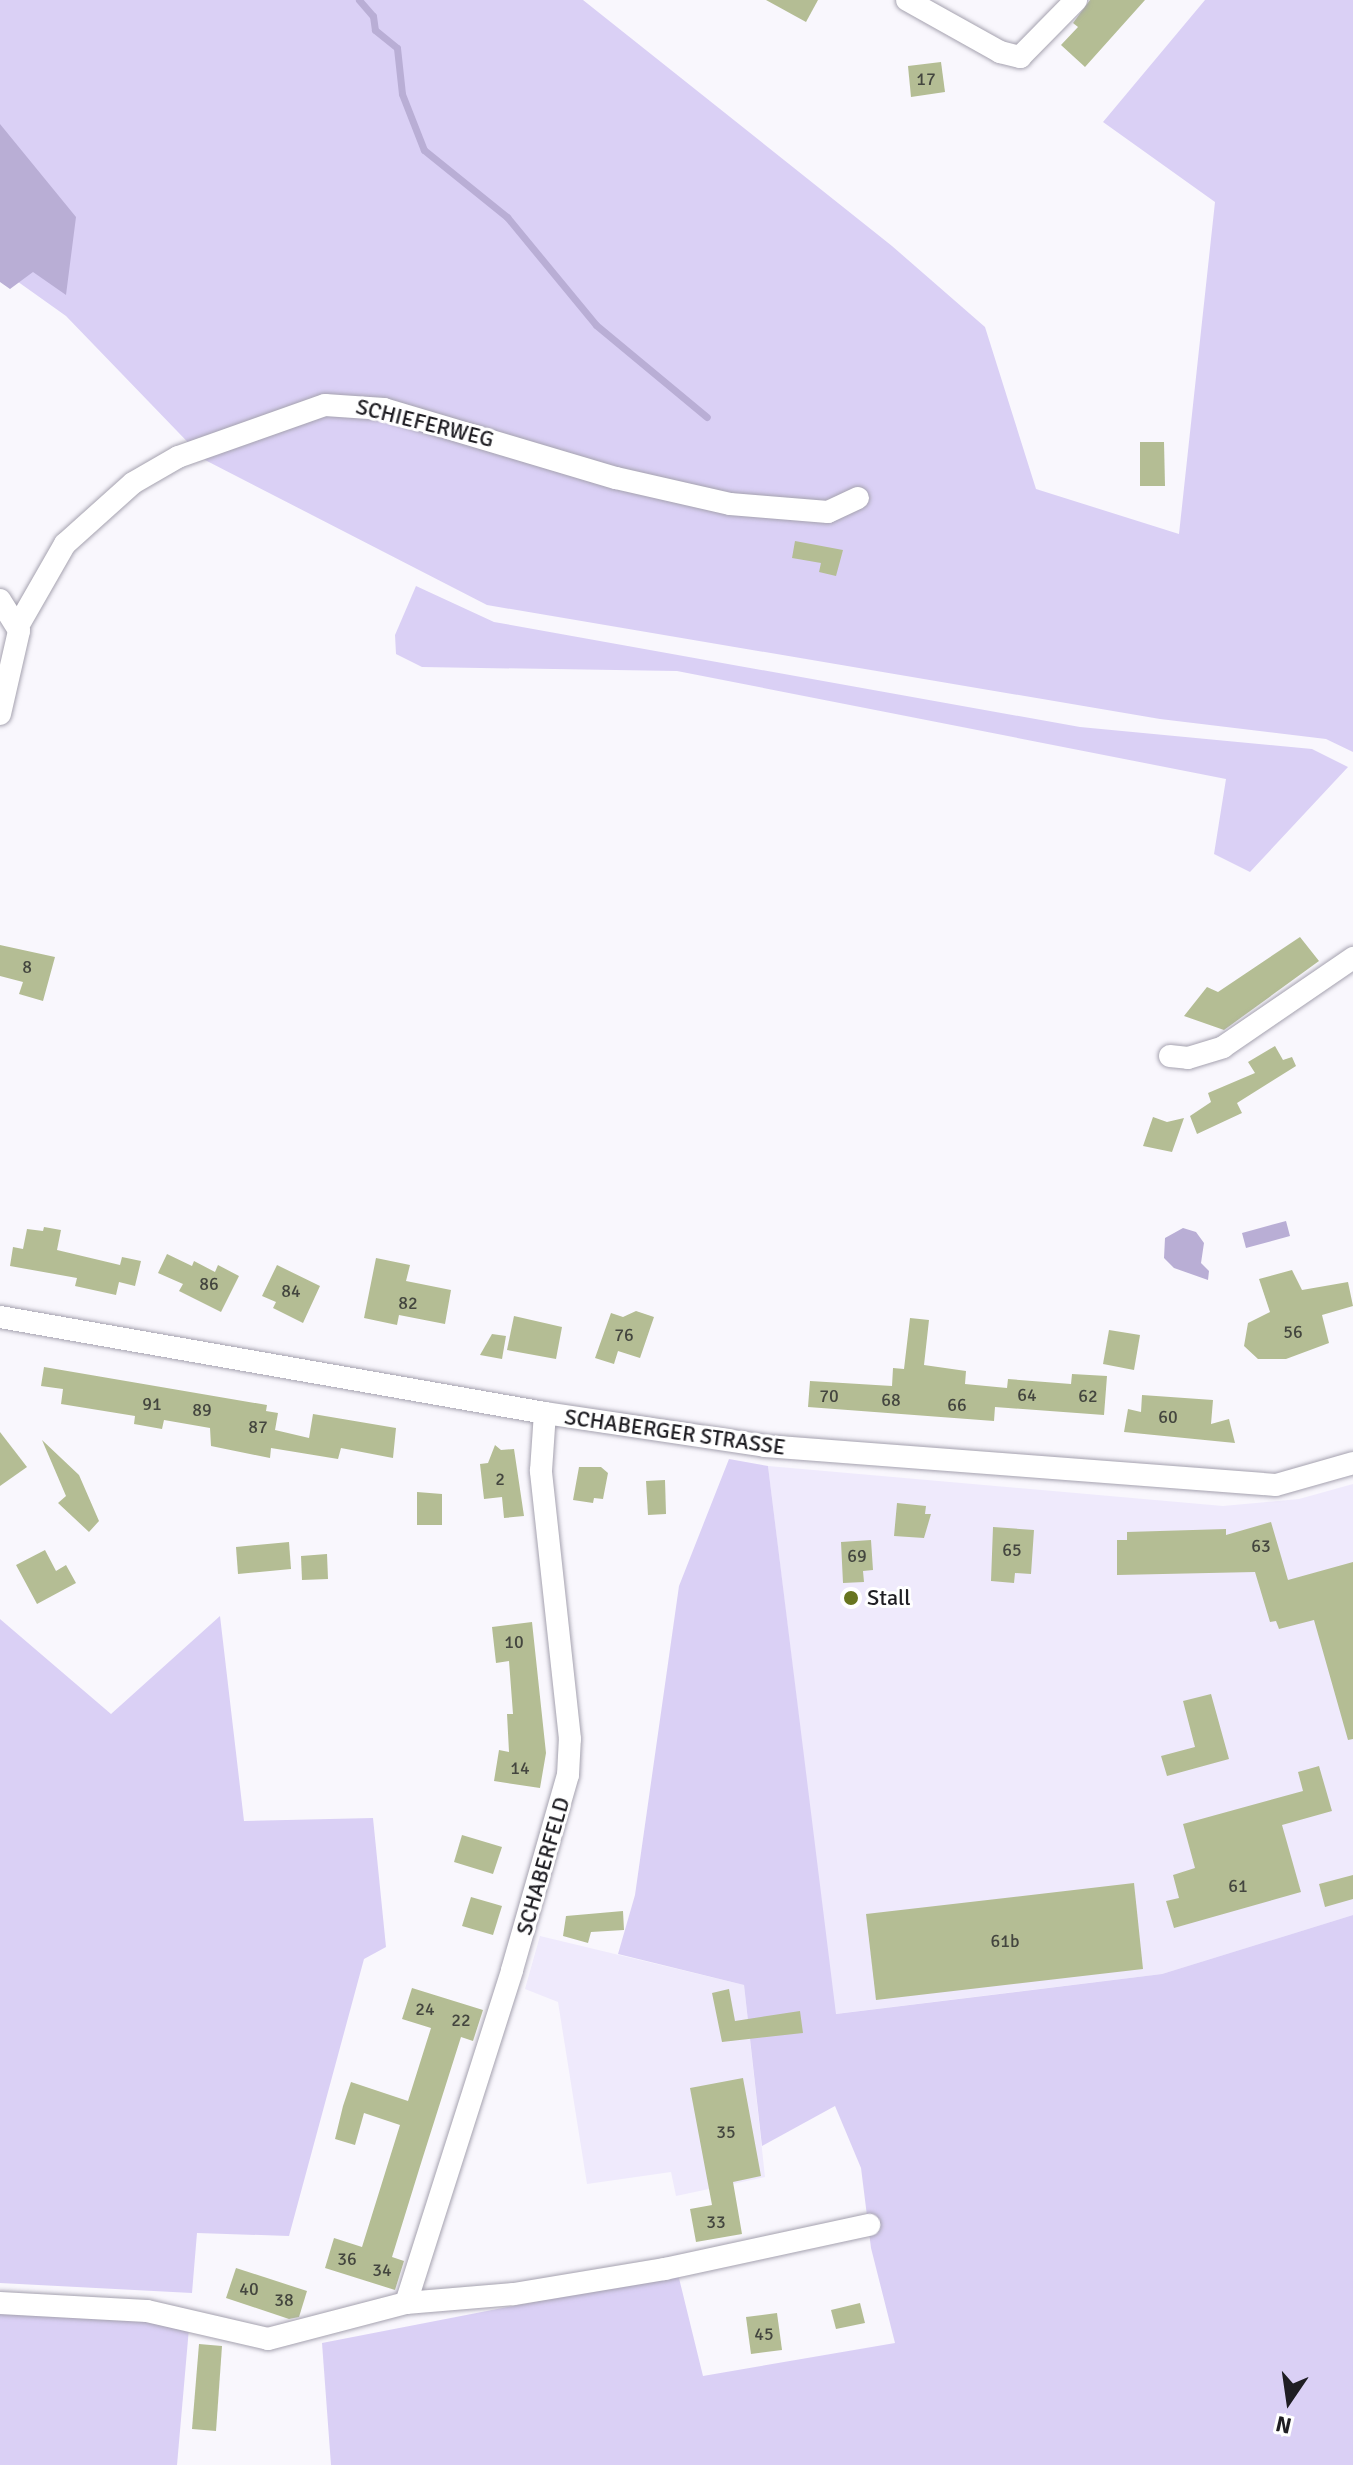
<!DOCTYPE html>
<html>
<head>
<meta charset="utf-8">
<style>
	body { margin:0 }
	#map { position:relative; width:1353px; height:2465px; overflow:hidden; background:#f9f7fd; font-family:Signika,sans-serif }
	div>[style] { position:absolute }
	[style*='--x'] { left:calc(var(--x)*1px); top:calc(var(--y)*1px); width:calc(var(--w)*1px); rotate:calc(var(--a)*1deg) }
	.built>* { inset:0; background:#efeafc }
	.green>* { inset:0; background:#dad0f5 }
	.water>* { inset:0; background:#b9aed5 }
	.stream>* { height:7px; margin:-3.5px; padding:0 3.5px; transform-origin:3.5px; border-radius:3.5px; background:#b9aed5 }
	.building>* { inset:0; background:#b4bd94 }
	.roads { filter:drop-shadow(0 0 2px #a5a2af) drop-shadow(0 0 2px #a5a2af) }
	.minor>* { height:22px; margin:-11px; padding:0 11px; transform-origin:11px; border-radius:11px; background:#fff }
	.dots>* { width:22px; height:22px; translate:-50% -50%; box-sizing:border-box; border:4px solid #fff; border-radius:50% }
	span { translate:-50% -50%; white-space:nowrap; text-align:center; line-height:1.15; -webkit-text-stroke:6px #fff; paint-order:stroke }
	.number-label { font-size:18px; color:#44463f }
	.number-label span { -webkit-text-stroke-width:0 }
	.street-label { font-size:22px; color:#1f1e23 }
	.poi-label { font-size:22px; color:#1f1e23 }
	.left { translate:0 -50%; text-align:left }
	.north { position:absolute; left:1249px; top:2361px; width:80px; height:80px; -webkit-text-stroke:6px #fff; paint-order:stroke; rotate:193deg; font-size:22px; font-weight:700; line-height:32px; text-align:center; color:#1f1e23 }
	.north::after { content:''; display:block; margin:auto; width:28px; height:36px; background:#1f1e23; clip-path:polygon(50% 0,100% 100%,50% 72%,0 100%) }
</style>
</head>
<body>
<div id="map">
	<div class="built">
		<i style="clip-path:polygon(768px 1466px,1223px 1506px,1299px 1499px,1353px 1484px,1353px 1915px,1162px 1974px,835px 2014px)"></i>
		<i style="clip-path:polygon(540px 1936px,744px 1985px,765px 2177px,676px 2196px,671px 2172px,587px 2184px,558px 2002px,525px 1989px)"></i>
	</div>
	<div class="green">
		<i style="clip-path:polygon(0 0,583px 0,892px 246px,985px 327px,1036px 489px,1179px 534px,1215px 202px,1103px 122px,1205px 0,1353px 0,1353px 752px,1326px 739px,1160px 719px,487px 605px,205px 460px,66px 316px,0 269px)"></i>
		<i style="clip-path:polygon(416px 586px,494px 622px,1080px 727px,1312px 749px,1348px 767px,1250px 872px,1214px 854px,1226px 779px,677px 671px,422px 667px,396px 654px,395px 635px)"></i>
		<i style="clip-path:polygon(729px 1459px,768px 1466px,836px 2014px,1162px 1974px,1353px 1915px,1353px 2465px,331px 2465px,322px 2343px,678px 2274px,703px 2376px,895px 2343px,871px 2248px,861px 2168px,835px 2106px,762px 2146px,744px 1985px,618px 1954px,635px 1895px,679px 1586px)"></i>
		<i style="clip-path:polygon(220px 1616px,244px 1821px,373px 1818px,386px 1947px,364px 1959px,289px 2236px,197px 2233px,192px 2293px,0 2283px,0 1619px,111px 1714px)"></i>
		<i style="clip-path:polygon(0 2312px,143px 2319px,189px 2328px,177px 2465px,0 2465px)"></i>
	</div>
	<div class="water">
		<i style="clip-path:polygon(0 124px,76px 217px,66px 295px,33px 272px,10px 289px,0 282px)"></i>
		<i style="clip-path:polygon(1286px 1221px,1290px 1236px,1246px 1248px,1242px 1233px)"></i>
		<i style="clip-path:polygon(1183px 1228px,1196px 1232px,1204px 1243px,1201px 1263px,1209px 1271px,1208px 1280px,1174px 1268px,1164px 1258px,1165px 1238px)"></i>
	</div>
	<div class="stream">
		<i style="--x:359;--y:0;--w:21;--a:49"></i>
		<i style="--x:373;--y:16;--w:14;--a:82"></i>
		<i style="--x:375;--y:30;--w:28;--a:39"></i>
		<i style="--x:397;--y:48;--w:46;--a:83.8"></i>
		<i style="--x:402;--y:94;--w:60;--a:68.6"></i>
		<i style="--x:424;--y:150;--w:107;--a:38.9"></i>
		<i style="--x:507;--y:217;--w:140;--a:50.5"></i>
		<i style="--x:596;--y:325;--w:144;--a:39.7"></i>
	</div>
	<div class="building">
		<i style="clip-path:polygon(766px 0,818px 0,806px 22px)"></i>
		<i style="clip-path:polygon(1090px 0,1145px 0,1085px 67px,1061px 45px,1078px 27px,1073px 23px)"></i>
		<i style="clip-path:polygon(941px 62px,945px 92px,911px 97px,908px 66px)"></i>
		<i style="clip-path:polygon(1140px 442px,1164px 442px,1165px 486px,1140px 486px)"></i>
		<i style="clip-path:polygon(795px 541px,843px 550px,836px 576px,819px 572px,821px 563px,792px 558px)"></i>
		<i style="clip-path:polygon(1300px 937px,1319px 961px,1224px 1030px,1184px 1016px,1207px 987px,1218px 992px)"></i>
		<i style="clip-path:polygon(0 945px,55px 957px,43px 1001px,19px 994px,23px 982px,0 976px)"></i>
		<i style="clip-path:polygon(1275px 1046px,1283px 1060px,1292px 1057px,1296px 1066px,1237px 1103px,1242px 1113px,1197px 1134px,1190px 1116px,1211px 1102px,1208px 1093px,1255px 1073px,1248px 1062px)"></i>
		<i style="clip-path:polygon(1153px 1117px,1167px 1122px,1184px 1118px,1172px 1152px,1143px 1146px)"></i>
		<i style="clip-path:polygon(44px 1227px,61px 1230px,57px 1250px,120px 1265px,122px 1257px,141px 1261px,135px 1286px,119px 1282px,116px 1295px,75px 1286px,77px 1278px,10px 1266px,13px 1247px,23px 1249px,27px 1229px,43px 1231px)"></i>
		<i style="clip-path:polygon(167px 1254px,192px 1266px,194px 1261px,215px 1272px,218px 1265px,239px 1276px,221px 1312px,179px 1291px,183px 1284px,158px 1273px)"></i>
		<i style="clip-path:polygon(376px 1258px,410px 1265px,406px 1281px,451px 1290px,445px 1324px,399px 1315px,397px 1325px,364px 1318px)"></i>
		<i style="clip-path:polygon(277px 1265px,320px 1286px,303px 1323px,273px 1308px,276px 1302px,262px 1296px)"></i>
		<i style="clip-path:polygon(1292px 1270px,1302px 1290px,1348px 1282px,1353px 1306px,1322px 1315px,1329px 1343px,1286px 1359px,1258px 1359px,1244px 1346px,1248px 1323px,1270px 1312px,1259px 1279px)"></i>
		<i style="clip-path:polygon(636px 1311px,654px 1317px,640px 1358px,618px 1351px,614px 1364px,595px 1358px,611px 1313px,623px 1317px)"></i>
		<i style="clip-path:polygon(514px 1316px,562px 1327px,556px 1359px,507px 1350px)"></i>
		<i style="clip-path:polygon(910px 1318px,929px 1320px,924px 1365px,966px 1371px,965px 1384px,1007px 1388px,1008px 1379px,1071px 1384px,1072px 1374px,1107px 1376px,1104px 1415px,995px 1407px,994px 1421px,808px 1407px,810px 1381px,892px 1386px,893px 1368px,904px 1369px)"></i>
		<i style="clip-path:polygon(1109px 1330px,1140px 1335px,1134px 1370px,1103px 1364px)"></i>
		<i style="clip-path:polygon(492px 1334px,506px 1336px,502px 1359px,480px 1355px)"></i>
		<i style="clip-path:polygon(44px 1367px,267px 1405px,266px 1411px,278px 1413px,275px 1430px,309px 1438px,313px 1414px,396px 1428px,393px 1458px,341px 1448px,338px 1459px,271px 1448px,270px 1458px,211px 1446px,210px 1428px,164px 1420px,162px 1429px,134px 1424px,135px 1416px,61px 1404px,63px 1389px,41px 1386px)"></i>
		<i style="clip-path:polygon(1142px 1395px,1213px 1400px,1211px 1424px,1229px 1419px,1235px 1443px,1124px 1432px,1128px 1409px,1141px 1412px)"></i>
		<i style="clip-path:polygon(0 1432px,27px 1467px,0 1486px)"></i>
		<i style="clip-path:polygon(42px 1440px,79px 1475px,99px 1521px,89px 1532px,58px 1503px,66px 1496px)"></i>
		<i style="clip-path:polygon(495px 1445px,501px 1450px,514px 1449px,524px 1516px,504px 1518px,502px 1497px,484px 1499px,480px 1464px,488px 1463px)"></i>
		<i style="clip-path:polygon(579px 1467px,601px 1467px,608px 1473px,603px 1499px,594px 1498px,593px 1503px,573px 1500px)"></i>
		<i style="clip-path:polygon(665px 1480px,666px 1514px,648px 1515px,646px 1481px)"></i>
		<i style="clip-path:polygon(417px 1492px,442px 1494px,442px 1525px,417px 1525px)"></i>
		<i style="clip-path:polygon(897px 1503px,926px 1506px,925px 1514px,931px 1514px,924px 1538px,894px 1536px)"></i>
		<i style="clip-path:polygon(1271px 1522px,1288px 1580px,1353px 1562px,1353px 1739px,1348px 1740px,1314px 1620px,1279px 1629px,1276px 1621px,1270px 1622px,1255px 1572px,1117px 1575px,1117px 1540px,1127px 1540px,1127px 1532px,1226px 1529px,1226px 1535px)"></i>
		<i style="clip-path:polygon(993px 1527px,1034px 1530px,1031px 1574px,1015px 1573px,1014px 1583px,991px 1581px)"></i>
		<i style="clip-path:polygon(871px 1540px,873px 1570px,863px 1571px,864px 1582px,843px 1583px,841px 1542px)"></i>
		<i style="clip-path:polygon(289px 1542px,291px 1569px,238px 1574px,236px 1547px)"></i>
		<i style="clip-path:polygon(45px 1550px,56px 1571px,66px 1565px,76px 1583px,37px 1604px,16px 1565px)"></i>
		<i style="clip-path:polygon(327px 1554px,328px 1579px,302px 1580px,301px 1556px)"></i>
		<i style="clip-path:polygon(532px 1622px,546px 1753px,540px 1788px,494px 1781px,499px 1750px,509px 1752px,507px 1714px,513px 1714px,509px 1661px,496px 1663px,492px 1627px)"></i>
		<i style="clip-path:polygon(1211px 1694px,1229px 1759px,1167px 1776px,1161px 1756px,1195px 1747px,1183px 1701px)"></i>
		<i style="clip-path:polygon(1319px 1766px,1332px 1811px,1282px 1825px,1301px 1892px,1174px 1928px,1166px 1901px,1179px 1898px,1173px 1875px,1195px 1868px,1183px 1824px,1303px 1791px,1298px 1772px)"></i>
		<i style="clip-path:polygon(462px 1835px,502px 1847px,493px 1874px,454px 1862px)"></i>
		<i style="clip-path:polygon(1353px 1875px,1353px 1899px,1325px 1907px,1319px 1884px)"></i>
		<i style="clip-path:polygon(1134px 1883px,1143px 1969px,876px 2000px,866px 1914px)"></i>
		<i style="clip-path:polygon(471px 1897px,502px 1906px,493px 1935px,462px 1926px)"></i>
		<i style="clip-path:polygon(623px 1911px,624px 1930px,591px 1932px,588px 1943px,563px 1936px,566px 1916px)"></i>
		<i style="clip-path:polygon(412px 1988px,483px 2010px,473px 2041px,461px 2037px,422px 2160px,392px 2257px,404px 2261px,395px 2290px,325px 2268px,334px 2238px,362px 2247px,400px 2125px,364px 2113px,355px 2145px,335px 2139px,343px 2106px,351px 2082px,408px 2101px,431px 2028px,402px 2019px)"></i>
		<i style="clip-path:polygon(729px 1989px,735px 2021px,800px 2011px,803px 2033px,722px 2042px,712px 1993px)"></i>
		<i style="clip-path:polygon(743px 2078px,761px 2176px,733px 2182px,742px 2234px,696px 2242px,690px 2209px,712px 2205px,690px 2088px)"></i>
		<i style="clip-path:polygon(236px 2268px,307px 2291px,299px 2317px,289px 2319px,226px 2298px)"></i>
		<i style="clip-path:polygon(860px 2303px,865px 2323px,836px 2329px,831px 2310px)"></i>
		<i style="clip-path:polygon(777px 2313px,782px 2350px,751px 2354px,746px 2317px)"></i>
		<i style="clip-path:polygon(199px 2344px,222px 2346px,216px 2431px,192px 2429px)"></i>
	</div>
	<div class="roads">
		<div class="minor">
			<i style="--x:907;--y:0;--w:107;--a:29.2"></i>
			<i style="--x:1000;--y:52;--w:21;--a:14"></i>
			<i style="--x:1020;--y:57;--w:80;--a:-45.5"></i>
			<i style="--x:0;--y:600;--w:36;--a:58"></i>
			<i style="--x:19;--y:631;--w:85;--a:102.9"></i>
			<i style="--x:18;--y:626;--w:95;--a:-60.2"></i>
			<i style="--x:65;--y:544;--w:91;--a:-41.9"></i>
			<i style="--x:133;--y:483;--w:52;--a:-30"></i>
			<i style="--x:178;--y:457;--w:156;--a:-19.5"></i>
			<i style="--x:325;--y:405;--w:59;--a:3.9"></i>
			<i style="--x:384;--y:409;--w:242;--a:16.6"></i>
			<i style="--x:616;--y:478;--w:117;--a:12.8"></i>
			<i style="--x:730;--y:504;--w:98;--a:4.7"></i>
			<i style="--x:828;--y:512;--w:33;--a:-25"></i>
			<i style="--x:1170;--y:1056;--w:18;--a:6"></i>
			<i style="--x:1188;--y:1058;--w:37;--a:-17"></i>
			<i style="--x:1223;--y:1047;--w:158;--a:-34.4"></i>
			<i style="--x:0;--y:1317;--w:553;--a:9.99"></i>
			<i style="--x:545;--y:1413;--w:222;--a:8.5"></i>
			<i style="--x:765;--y:1446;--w:512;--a:4.36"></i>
			<i style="--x:1276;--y:1485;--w:80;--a:-15.9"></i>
			<i style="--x:0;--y:2303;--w:147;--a:3.1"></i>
			<i style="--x:147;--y:2311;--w:124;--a:13"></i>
			<i style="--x:268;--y:2339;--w:143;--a:-14.6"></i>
			<i style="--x:406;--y:2303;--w:349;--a:-72.3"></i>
			<i style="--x:512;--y:1970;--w:203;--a:-74"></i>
			<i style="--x:568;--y:1775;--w:36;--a:-87"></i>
			<i style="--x:570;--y:1739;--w:270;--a:-96.2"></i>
			<i style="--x:541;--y:1471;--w:58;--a:-86.1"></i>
			<i style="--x:406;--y:2303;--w:108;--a:-4.8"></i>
			<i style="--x:514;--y:2294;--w:153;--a:-9.4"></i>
			<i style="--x:665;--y:2269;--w:209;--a:-12.2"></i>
		</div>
	</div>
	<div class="dots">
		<i style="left:851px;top:1598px;background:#67741f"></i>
	</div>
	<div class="number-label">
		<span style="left:926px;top:79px">17</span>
		<span style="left:27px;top:967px">8</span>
		<span style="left:209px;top:1284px">86</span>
		<span style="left:291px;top:1291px">84</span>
		<span style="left:408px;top:1303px">82</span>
		<span style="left:1293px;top:1332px">56</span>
		<span style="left:624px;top:1335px">76</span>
		<span style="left:1027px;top:1395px">64</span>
		<span style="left:829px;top:1396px">70</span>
		<span style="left:1088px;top:1396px">62</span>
		<span style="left:891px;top:1400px">68</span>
		<span style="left:152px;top:1404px">91</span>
		<span style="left:957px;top:1405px">66</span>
		<span style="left:202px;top:1410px">89</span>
		<span style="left:1168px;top:1417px">60</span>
		<span style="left:258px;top:1427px">87</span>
		<span style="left:500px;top:1479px">2</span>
		<span style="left:1261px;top:1546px">63</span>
		<span style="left:1012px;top:1550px">65</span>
		<span style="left:857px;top:1556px">69</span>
		<span style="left:514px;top:1642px">10</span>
		<span style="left:520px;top:1768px">14</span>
		<span style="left:1238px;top:1886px">61</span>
		<span style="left:1005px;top:1941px">61b</span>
		<span style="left:425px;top:2009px">24</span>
		<span style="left:461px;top:2020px">22</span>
		<span style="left:726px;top:2132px">35</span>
		<span style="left:716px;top:2222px">33</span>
		<span style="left:347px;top:2259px">36</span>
		<span style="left:382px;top:2270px">34</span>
		<span style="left:249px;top:2289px">40</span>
		<span style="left:284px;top:2300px">38</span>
		<span style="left:764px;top:2334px">45</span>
	</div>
	<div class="street-label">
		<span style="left:425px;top:423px;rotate:14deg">SCHIEFERWEG</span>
		<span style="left:675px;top:1432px;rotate:8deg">SCHABERGER STRASSE</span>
		<span style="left:543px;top:1866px;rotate:-74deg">SCHABERFELD</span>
	</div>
	<div class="poi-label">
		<span class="left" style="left:867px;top:1598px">Stall</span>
	</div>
	<div class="north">N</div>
</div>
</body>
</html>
